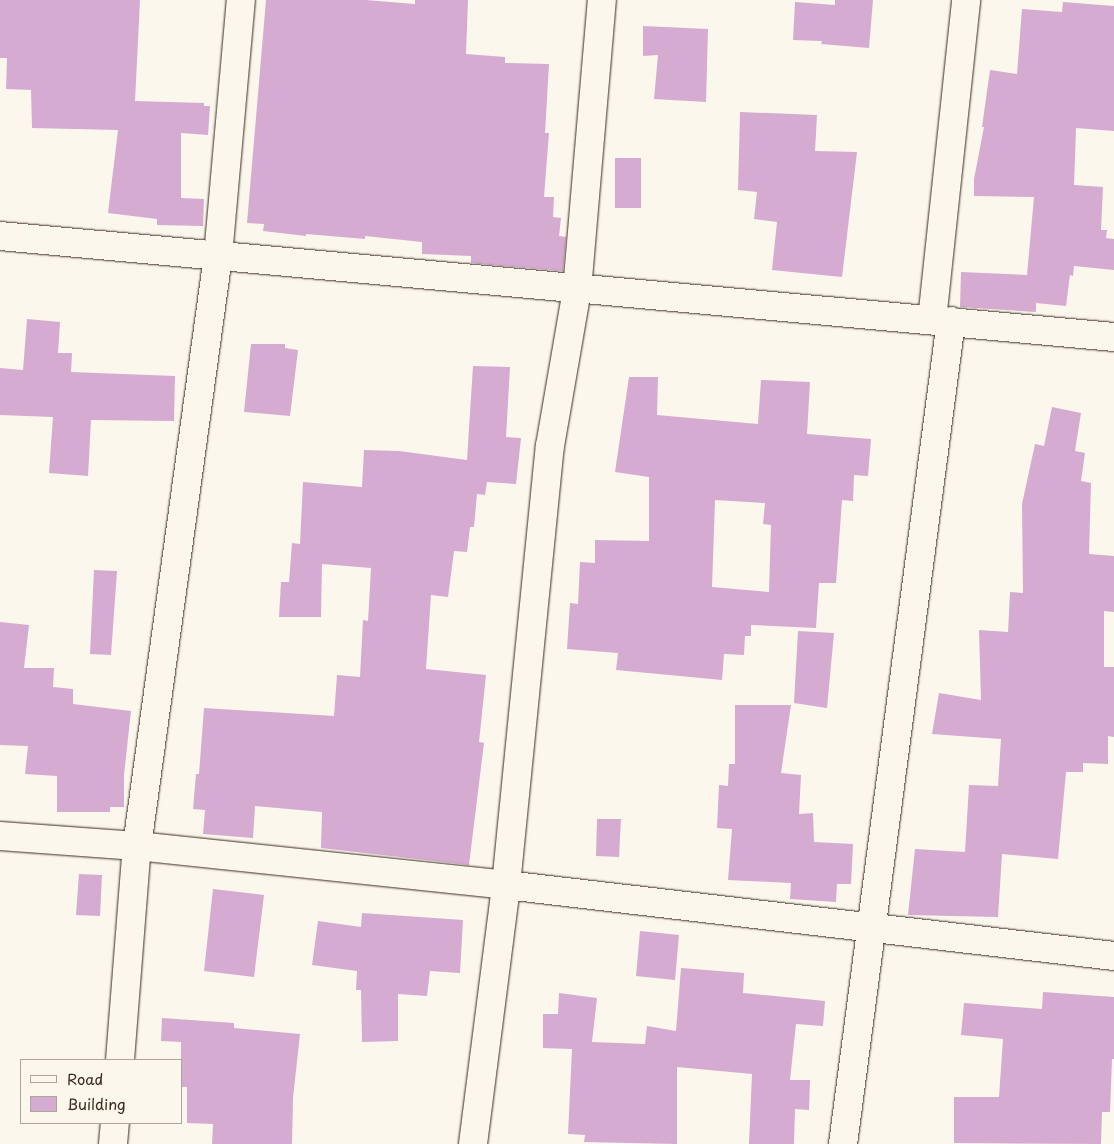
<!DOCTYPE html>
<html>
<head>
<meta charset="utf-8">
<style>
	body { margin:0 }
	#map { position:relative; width:1114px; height:1144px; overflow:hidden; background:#fbf7ec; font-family:"Playpen Sans",sans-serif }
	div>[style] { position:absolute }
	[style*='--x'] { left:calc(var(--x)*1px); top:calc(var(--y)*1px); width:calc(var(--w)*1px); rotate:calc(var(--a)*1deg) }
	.building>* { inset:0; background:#d5abd1 }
	.roads { filter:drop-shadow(0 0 1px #3b2a1e) drop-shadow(0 0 1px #3b2a1e) }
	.minor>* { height:28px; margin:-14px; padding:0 14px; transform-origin:14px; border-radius:14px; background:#fbf7ec }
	span { translate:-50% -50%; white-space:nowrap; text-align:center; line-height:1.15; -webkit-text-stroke:5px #fbf7ec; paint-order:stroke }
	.legend { position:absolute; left:20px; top:1059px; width:162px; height:65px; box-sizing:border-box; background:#fbf7ec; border:1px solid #aea59a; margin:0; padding:6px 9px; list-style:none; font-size:15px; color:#3b2a1e }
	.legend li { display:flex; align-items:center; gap:10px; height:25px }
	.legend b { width:25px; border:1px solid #aea59a }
</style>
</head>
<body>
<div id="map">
	<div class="building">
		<i style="clip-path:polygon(0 0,140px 0,135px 101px,204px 103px,204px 106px,210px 106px,208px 135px,181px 133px,181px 198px,204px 199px,203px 226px,157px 225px,157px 219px,108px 213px,118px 130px,32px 128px,31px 90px,6px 89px,7px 58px,0 58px)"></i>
		<i style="clip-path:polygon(266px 0,366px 0,415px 4px,415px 0,468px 0,466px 54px,505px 57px,505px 63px,549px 64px,545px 133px,549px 133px,544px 197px,554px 197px,553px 217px,561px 218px,559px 236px,566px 237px,563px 271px,471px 263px,471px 256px,422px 254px,422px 242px,365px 236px,365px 239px,306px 234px,306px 236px,263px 231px,264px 224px,247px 223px)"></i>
		<i style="clip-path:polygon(835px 0,873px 0,869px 48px,821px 44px,822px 41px,793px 40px,795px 2px,835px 5px)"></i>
		<i style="clip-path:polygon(1063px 2px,1114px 6px,1114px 131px,1076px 128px,1074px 185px,1103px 187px,1101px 230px,1107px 230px,1106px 238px,1114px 239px,1114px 270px,1074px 266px,1073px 276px,1070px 275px,1066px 306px,1036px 303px,1036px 312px,960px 307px,961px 272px,1027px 275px,1034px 197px,974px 196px,974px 179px,984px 127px,982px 127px,990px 70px,1017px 74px,1022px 9px,1062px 12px)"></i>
		<i style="clip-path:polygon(643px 26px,708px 29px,706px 102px,654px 99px,658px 55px,643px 56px)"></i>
		<i style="clip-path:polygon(740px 112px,817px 115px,815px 151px,857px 152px,842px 277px,772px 270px,777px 222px,754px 219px,757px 192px,738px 190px)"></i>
		<i style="clip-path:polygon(615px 158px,641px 158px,641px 208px,615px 208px)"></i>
		<i style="clip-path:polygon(27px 319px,60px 322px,58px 353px,72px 353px,71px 372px,175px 376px,174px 421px,91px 420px,88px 476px,49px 473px,53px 417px,0 415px,0 368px,23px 370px)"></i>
		<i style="clip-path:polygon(251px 344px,285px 344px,285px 348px,298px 350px,290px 416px,244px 412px)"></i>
		<i style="clip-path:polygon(473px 366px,510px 367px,506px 437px,521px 438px,516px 484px,487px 482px,485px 495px,477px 494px,474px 527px,470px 527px,467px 552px,454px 551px,448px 597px,431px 595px,426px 669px,486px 675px,479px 742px,484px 743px,469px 865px,321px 848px,322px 812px,255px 806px,253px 838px,203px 834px,205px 810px,193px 809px,196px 774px,199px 774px,204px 708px,334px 716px,337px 675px,360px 677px,363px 620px,368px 621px,371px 568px,322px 564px,321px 617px,279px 617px,281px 582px,289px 582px,292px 543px,300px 544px,303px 482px,362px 487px,364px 450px,399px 451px,467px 460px)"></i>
		<i style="clip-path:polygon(evenodd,629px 377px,658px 377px,657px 415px,758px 424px,761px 380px,810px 382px,807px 434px,871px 439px,868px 476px,854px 475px,853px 501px,842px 500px,836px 583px,819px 583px,816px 628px,751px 625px,751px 636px,745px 636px,744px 655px,724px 654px,722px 680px,616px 670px,618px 653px,567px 649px,570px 603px,578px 604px,580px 562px,595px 563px,595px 540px,649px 541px,649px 477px,615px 472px,629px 377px,715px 500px,765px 503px,763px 524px,771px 525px,769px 592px,712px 587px,715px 500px)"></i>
		<i style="clip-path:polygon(1052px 407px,1081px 413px,1075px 451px,1085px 453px,1081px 481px,1091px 483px,1089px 554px,1114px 556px,1114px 612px,1104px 611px,1104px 667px,1114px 667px,1114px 737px,1108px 736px,1108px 764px,1083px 763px,1083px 772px,1066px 772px,1058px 859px,1002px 854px,998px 917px,908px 915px,915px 849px,965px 852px,969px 785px,998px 786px,1001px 739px,932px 734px,939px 693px,981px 700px,979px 630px,1008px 632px,1010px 592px,1023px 593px,1022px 504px,1035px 444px,1044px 446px)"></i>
		<i style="clip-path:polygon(94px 570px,117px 571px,111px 655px,90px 654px)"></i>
		<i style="clip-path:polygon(0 622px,29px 625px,24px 668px,54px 668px,53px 687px,73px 689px,73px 704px,131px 711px,124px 775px,124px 807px,110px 807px,110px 812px,57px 812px,57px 776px,25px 774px,28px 746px,0 745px)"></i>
		<i style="clip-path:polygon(798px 631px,834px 633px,827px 708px,794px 703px)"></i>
		<i style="clip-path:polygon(735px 705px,791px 705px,781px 773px,801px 775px,799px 814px,813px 813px,814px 842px,853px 844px,851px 884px,837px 884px,836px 902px,790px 899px,791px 883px,728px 880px,732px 829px,717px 828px,719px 785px,728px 786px,729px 764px,735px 764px)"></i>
		<i style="clip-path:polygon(597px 819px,621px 819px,619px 857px,596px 856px)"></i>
		<i style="clip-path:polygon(79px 874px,102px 875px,100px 916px,76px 915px)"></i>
		<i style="clip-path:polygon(213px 889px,264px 895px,254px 977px,204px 971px)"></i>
		<i style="clip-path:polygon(362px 913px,463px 920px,460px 973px,430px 971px,427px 996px,398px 994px,398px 1041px,362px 1042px,361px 990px,356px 990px,357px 971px,312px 965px,318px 921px,361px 927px)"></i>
		<i style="clip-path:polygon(640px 931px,679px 935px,675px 980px,636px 976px)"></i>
		<i style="clip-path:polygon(681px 968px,744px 973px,743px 993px,825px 1001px,823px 1026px,796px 1024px,790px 1080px,810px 1080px,809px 1110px,795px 1109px,794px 1144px,749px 1144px,752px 1074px,677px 1067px,677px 1144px,584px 1142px,585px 1135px,568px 1134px,572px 1049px,543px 1048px,543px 1014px,558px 1014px,559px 993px,597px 998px,592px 1042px,645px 1044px,647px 1026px,676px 1031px)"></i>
		<i style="clip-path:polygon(1043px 992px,1114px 997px,1114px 1059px,1112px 1059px,1110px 1112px,1102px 1112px,1101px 1144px,954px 1143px,954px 1097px,999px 1097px,1003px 1039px,961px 1035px,964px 1003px,1042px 1009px)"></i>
		<i style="clip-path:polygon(162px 1018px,234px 1023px,234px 1028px,300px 1034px,293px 1098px,292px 1144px,212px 1144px,213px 1124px,187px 1123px,187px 1087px,181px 1087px,181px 1042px,161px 1041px)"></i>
	</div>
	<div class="roads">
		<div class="minor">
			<i style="--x:0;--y:236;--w:1119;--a:5.18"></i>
			<i style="--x:932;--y:320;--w:322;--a:-83.9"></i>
			<i style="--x:0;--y:836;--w:137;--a:4.2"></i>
			<i style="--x:137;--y:846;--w:371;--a:6"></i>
			<i style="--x:506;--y:885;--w:612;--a:6.66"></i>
			<i style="--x:120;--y:1060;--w:215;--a:-85.5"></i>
			<i style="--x:137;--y:846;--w:596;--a:-82.18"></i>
			<i style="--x:218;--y:256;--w:257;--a:-84.9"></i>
			<i style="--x:113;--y:1144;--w:21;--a:-85"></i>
			<i style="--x:473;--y:1144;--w:261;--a:-82.7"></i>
			<i style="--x:506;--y:885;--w:441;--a:-84.3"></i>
			<i style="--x:550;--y:446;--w:158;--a:-80.2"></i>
			<i style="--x:577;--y:290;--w:291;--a:-85.1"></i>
			<i style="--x:843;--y:1144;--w:830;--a:-82.52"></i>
		</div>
	</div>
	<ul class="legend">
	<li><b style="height:6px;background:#fbf7ec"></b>Road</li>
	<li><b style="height:14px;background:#d5abd1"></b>Building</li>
	</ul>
</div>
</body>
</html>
